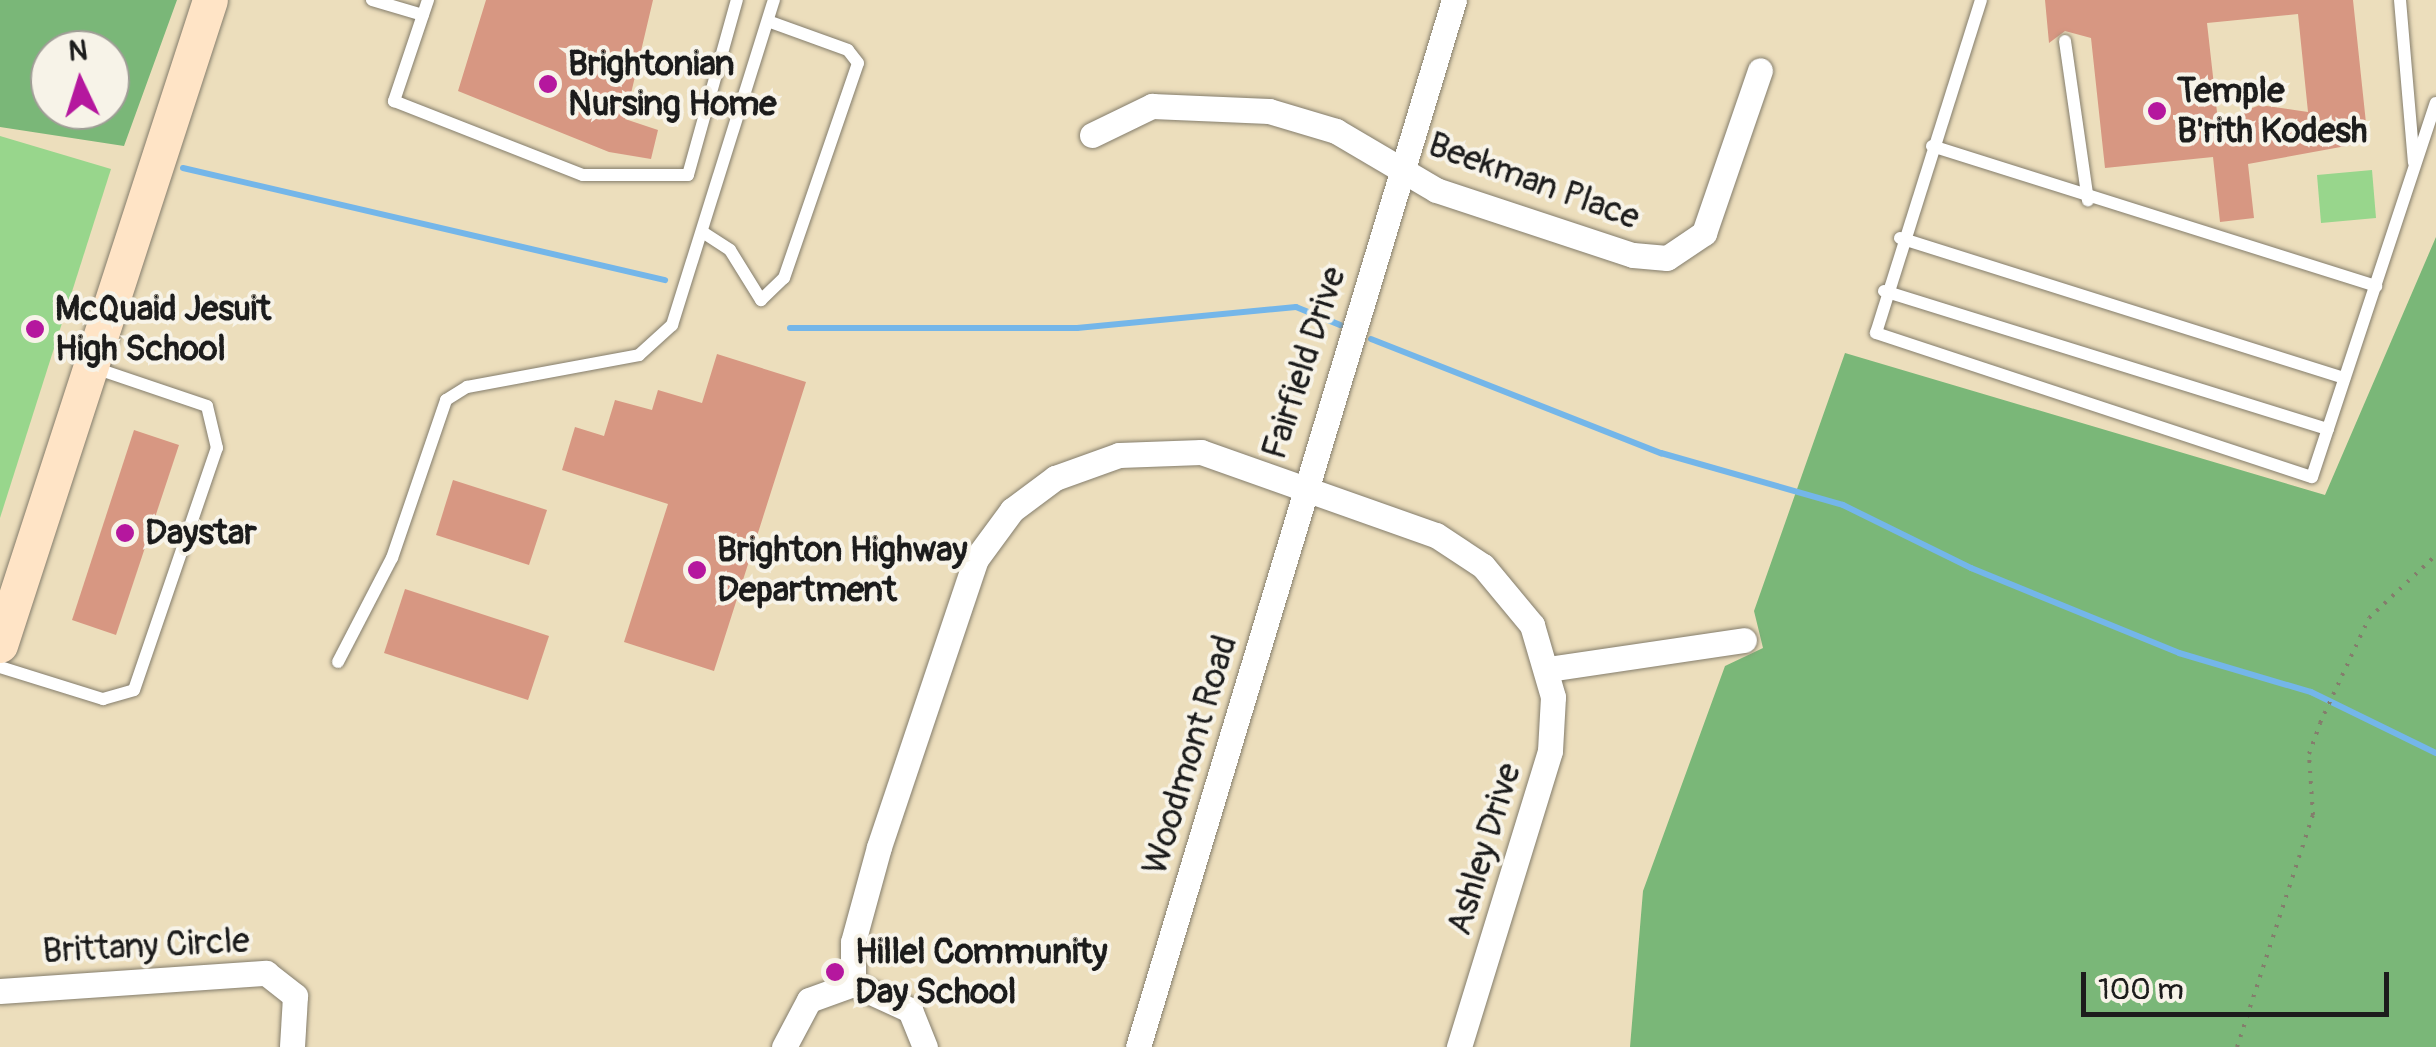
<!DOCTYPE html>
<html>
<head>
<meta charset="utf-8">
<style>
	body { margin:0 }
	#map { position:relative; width:2436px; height:1047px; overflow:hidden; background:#ecdebc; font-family:Pangolin,sans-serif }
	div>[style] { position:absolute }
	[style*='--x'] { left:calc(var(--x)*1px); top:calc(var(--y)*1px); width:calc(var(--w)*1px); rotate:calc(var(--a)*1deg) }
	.green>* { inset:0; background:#98d68c }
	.forest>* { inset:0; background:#7ab778 }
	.stream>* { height:6px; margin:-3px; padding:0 3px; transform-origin:3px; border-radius:3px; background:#74b6e9 }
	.building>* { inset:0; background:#d79782 }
	.path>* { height:4px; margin-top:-2px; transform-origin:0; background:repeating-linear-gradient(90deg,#847d6c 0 2.5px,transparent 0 10.5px) }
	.roads { filter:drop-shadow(0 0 2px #847d6c) drop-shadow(0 0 2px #847d6c) }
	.lane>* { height:12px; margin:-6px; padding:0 6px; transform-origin:6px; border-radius:6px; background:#fff }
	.street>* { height:25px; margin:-12.5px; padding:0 12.5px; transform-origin:12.5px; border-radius:12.5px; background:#fff }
	.secondary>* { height:35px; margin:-17.5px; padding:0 17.5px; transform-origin:17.5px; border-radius:17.5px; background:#ffe4c6 }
	.dots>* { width:28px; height:28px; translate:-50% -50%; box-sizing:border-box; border:5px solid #f7f3e8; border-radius:50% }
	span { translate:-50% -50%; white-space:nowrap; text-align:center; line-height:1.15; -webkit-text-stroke:8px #f7f3e8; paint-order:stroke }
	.poi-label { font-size:35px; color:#1c1c1c; font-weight:700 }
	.left { translate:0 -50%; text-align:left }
	.street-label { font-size:35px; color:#1c1c1c }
	.north { position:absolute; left:30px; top:30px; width:100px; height:100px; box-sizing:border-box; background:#f7f3e8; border:2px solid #9f9d96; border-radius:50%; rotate:356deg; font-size:28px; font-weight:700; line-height:40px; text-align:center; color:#1c1c1c }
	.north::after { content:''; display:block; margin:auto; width:35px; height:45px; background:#b5179e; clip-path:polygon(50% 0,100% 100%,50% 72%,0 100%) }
	.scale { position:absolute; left:2081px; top:972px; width:308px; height:45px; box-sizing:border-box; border:5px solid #1c1c1c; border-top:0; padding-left:12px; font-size:30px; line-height:35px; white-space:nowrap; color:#1c1c1c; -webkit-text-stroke:8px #f7f3e8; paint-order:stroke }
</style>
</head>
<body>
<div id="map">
	<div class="green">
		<i style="clip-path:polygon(0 136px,111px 169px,0 518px)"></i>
		<i style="clip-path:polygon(2372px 170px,2376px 218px,2321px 223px,2317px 175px)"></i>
	</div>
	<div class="forest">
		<i style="clip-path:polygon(evenodd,0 0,177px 0,124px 146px,0 127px,0 0,110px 50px,110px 110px,50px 110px,50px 50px,110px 50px)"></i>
		<i style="clip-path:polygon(2436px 237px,2436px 1047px,1630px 1047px,1643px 891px,1725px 666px,1763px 648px,1754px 611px,1845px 353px,2325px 495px)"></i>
	</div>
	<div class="stream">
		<i style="--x:183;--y:168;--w:495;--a:13.1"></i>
		<i style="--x:790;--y:328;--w:287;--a:0"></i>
		<i style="--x:1077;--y:328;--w:220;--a:-5.5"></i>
		<i style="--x:1296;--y:307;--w:48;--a:22.2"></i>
		<i style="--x:1371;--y:339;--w:312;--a:21.5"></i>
		<i style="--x:1661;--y:453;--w:189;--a:15.9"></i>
		<i style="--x:1843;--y:505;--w:143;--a:26.2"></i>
		<i style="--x:1971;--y:568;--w:225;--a:22.2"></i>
		<i style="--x:2179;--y:653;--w:138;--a:16.5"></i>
		<i style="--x:2311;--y:692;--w:139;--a:26"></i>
	</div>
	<div class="building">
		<i style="clip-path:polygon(486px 0,653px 0,625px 119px,658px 130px,651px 159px,609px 152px,458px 91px)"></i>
		<i style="clip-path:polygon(evenodd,2045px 0,2353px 0,2368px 142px,2248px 164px,2254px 218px,2220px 222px,2213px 157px,2105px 168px,2091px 38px,2065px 31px,2049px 43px,2045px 0,2298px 14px,2308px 112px,2260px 105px,2218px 121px,2207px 23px,2298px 14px)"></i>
		<i style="clip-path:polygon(717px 354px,806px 382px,714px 671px,624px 642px,668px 504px,562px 470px,575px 427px,604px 436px,615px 400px,652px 410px,658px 390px,702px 403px)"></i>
		<i style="clip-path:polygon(134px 430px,179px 445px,116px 635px,72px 620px)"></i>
		<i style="clip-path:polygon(453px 480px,547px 510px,529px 565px,436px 535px)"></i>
		<i style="clip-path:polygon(405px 589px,549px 636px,528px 700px,384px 653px)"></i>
	</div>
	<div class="path">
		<i style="--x:2237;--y:1047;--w:244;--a:-71.9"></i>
		<i style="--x:2313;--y:815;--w:61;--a:-93.8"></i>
		<i style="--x:2309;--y:754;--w:33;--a:-70"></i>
		<i style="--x:2320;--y:723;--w:116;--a:-65"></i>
		<i style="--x:2369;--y:618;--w:92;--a:-43.2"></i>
	</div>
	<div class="roads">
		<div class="lane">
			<i style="--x:372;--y:0;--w:53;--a:16.4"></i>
			<i style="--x:428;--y:0;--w:107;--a:108.6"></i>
			<i style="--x:394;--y:101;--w:203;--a:21.4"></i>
			<i style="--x:583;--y:175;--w:105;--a:0"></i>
			<i style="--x:688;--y:175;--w:182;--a:-74.4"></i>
			<i style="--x:1981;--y:0;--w:349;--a:107.5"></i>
			<i style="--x:1876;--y:333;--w:459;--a:18.3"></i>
			<i style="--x:2312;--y:477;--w:394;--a:-71.7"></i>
			<i style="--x:2400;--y:0;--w:163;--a:85.1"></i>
			<i style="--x:2065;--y:41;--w:161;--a:81.8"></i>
			<i style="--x:1932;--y:146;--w:466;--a:17.5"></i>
			<i style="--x:704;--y:233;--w:31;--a:33"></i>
			<i style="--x:730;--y:250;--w:59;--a:58.2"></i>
			<i style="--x:761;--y:300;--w:32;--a:-44"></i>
			<i style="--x:784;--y:278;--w:227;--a:-71"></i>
			<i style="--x:858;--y:63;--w:16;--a:-128"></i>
			<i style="--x:848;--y:50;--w:85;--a:-160.1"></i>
			<i style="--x:1900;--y:238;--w:466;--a:17.5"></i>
			<i style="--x:1884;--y:291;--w:465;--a:17.3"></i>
			<i style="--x:338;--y:662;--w:117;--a:-62.6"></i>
			<i style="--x:392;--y:558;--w:167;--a:-71.1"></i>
			<i style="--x:446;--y:400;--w:25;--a:-32"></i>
			<i style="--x:467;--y:387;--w:175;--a:-10.5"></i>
			<i style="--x:639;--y:355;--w:45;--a:-42.3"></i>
			<i style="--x:672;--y:325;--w:341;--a:-72.6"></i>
			<i style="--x:0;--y:667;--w:108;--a:17.3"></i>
			<i style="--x:103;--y:699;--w:32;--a:-16"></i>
			<i style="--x:134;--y:690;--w:256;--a:-71.1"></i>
			<i style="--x:217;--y:448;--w:43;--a:-103.4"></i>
			<i style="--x:207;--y:406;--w:118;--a:-161.3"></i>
		</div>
		<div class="street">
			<i style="--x:1092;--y:135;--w:67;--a:-25.8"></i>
			<i style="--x:1152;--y:106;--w:117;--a:2.4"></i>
			<i style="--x:1269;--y:111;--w:70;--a:16.6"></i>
			<i style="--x:1336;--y:131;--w:116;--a:30.5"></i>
			<i style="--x:1436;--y:190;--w:207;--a:18.3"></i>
			<i style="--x:1633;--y:255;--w:34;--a:5"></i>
			<i style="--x:1667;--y:258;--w:45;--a:-34"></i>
			<i style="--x:1704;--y:233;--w:172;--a:-71"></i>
			<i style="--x:1548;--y:669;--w:198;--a:-8.4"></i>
			<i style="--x:853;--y:984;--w:42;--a:-90"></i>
			<i style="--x:853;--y:942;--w:98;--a:-74.7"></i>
			<i style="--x:879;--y:847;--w:304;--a:-71.4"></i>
			<i style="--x:976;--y:559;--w:61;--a:-53.7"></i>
			<i style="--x:1012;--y:510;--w:54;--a:-36.7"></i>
			<i style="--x:1055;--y:478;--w:68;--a:-19.8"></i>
			<i style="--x:1119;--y:455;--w:82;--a:-2.1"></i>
			<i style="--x:1201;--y:452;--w:249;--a:19.5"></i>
			<i style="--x:1436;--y:535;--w:56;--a:33.4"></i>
			<i style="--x:1483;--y:566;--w:77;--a:50.3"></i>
			<i style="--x:1532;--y:625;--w:75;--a:73.7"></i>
			<i style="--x:1553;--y:697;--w:54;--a:93.2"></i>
			<i style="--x:1550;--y:751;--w:310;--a:107.1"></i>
			<i style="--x:0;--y:991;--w:267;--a:-3.9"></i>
			<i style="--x:266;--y:973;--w:37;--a:38"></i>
			<i style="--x:295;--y:996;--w:51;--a:93.4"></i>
			<i style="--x:784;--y:1047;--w:53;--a:-62"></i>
			<i style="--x:809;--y:1000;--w:47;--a:-20"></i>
			<i style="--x:853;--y:984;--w:63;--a:24.5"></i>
			<i style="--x:910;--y:1010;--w:40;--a:68"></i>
			<i style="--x:1138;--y:1047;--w:1094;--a:-73.21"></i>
		</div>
		<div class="secondary">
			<i style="--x:0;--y:645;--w:678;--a:-71.97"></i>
		</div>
	</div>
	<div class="dots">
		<i style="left:548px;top:84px;background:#b5179e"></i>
		<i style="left:2157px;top:111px;background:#b5179e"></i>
		<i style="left:35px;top:329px;background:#b5179e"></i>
		<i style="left:125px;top:533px;background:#b5179e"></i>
		<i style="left:697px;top:570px;background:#b5179e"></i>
		<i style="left:835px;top:972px;background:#b5179e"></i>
	</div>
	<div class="poi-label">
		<span class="left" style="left:568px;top:84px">Brightonian<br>Nursing Home</span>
		<span class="left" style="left:2177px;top:111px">Temple<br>B'rith Kodesh</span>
		<span class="left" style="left:55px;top:329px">McQuaid Jesuit<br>High School</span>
		<span class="left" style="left:145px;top:533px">Daystar</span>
		<span class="left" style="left:717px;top:570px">Brighton Highway<br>Department</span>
		<span class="left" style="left:855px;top:972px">Hillel Community<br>Day School</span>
	</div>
	<div class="street-label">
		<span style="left:1534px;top:181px;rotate:20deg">Beekman Place</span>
		<span style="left:1304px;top:363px;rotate:-72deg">Fairfield Drive</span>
		<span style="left:1190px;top:755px;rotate:-73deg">Woodmont Road</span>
		<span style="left:1484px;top:849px;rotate:-73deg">Ashley Drive</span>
		<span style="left:146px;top:946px;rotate:-3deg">Brittany Circle</span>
	</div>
	<div class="north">N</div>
	<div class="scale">100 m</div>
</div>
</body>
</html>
